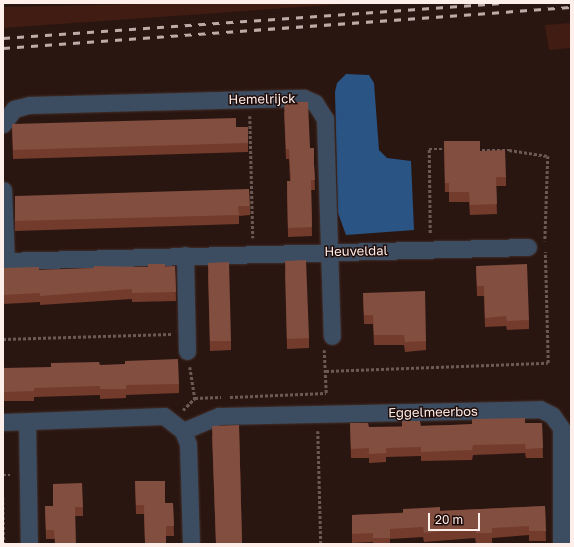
<!DOCTYPE html>
<html>
<head>
<meta charset="utf-8">
<style>
	body { margin:0 }
	#map { position:relative; width:574px; height:547px; overflow:hidden; background:#2a1611; font-family:"Golos Text",sans-serif }
	div>[style] { position:absolute }
	[style*='--x'] { left:calc(var(--x)*1px); top:calc(var(--y)*1px); width:calc(var(--w)*1px); rotate:calc(var(--a)*1deg) }
	.green>* { inset:0; background:#401c12 }
	.water>* { inset:0; background:#2a5483 }
	.path>* { height:2.5px; margin-top:-1.25px; transform-origin:0; background:repeating-linear-gradient(90deg,#6b5954 0 3px,transparent 0 5px) }
	.roads { filter:drop-shadow(0 0 1px #43302b) drop-shadow(0 0 1px #43302b) }
	.minor>* { height:17px; margin:-8.5px; padding:0 8.5px; transform-origin:8.5px; border-radius:8.5px; background:#3c4d62 }
	.rail>* { height:3px; margin-top:-1.5px; transform-origin:0; background:repeating-linear-gradient(90deg,#bcaba7 0 7px,transparent 0 14px) }
	.wall>* { inset:0; background:#733b2b }
	.building>* { inset:0; background:#824e40 }
	span { translate:-50% -50%; white-space:nowrap; text-align:center; line-height:1.15; -webkit-text-stroke:3px #200d09; paint-order:stroke }
	.street-label { font-size:13px; color:#feefeb }
	.frame { position:absolute; inset:0; border:4px solid #feefeb; pointer-events:none }
	.scale { position:absolute; left:428px; top:513px; width:52px; height:18px; box-sizing:border-box; border:2px solid #feefeb; border-top:0; padding-left:5px; font-size:12px; line-height:14px; white-space:nowrap; color:#feefeb; -webkit-text-stroke:3px #200d09; paint-order:stroke }
</style>
</head>
<body>
<div id="map">
	<div class="green">
		<i style="clip-path:polygon(188px 3px,358px 3px,3px 28px,3px 7px)"></i>
		<i style="clip-path:polygon(571px 23px,571px 48px,549px 50px,545px 25px)"></i>
	</div>
	<div class="water">
		<i style="clip-path:polygon(346px 74px,369px 75px,374px 83px,379px 150px,387px 158px,411px 161px,414px 230px,346px 235px,338px 213px,335px 92px,337px 83px)"></i>
	</div>
	<div class="path">
		<i style="--x:250;--y:116;--w:122;--a:88.6"></i>
		<i style="--x:477;--y:150;--w:32;--a:0"></i>
		<i style="--x:509;--y:150;--w:39;--a:9"></i>
		<i style="--x:548;--y:156;--w:85;--a:92"></i>
		<i style="--x:430;--y:233;--w:84;--a:-90.7"></i>
		<i style="--x:429;--y:149;--w:17;--a:0"></i>
		<i style="--x:3;--y:339;--w:168;--a:-1.7"></i>
		<i style="--x:190;--y:367;--w:31;--a:81"></i>
		<i style="--x:326;--y:371;--w:222;--a:-2.1"></i>
		<i style="--x:548;--y:363;--w:111;--a:-91.5"></i>
		<i style="--x:230;--y:397;--w:96;--a:-2.4"></i>
		<i style="--x:326;--y:393;--w:43;--a:-92.7"></i>
		<i style="--x:183;--y:410;--w:17;--a:-45"></i>
		<i style="--x:195;--y:398;--w:26;--a:-2"></i>
		<i style="--x:318;--y:431;--w:113;--a:88.5"></i>
		<i style="--x:3;--y:475;--w:7;--a:0"></i>
		<i style="--x:3;--y:497;--w:47;--a:88.8"></i>
	</div>
	<div class="roads">
		<div class="minor">
			<i style="--x:3;--y:124;--w:19;--a:-54"></i>
			<i style="--x:14;--y:109;--w:16;--a:-15"></i>
			<i style="--x:29;--y:105;--w:275;--a:-1.5"></i>
			<i style="--x:304;--y:98;--w:12;--a:24"></i>
			<i style="--x:315;--y:103;--w:19;--a:58"></i>
			<i style="--x:325;--y:119;--w:217;--a:88.2"></i>
			<i style="--x:3;--y:190;--w:71;--a:87.6"></i>
			<i style="--x:185;--y:255;--w:96;--a:88.8"></i>
			<i style="--x:3;--y:261;--w:525;--a:-1.53"></i>
			<i style="--x:3;--y:422;--w:161;--a:-2.1"></i>
			<i style="--x:164;--y:416;--w:24;--a:38"></i>
			<i style="--x:183;--y:431;--w:14;--a:69"></i>
			<i style="--x:188;--y:444;--w:100;--a:88.3"></i>
			<i style="--x:27;--y:422;--w:122;--a:89.1"></i>
			<i style="--x:183;--y:431;--w:39;--a:-23"></i>
			<i style="--x:219;--y:416;--w:321;--a:-1.2"></i>
			<i style="--x:540;--y:409;--w:13;--a:27"></i>
			<i style="--x:552;--y:415;--w:16;--a:55"></i>
			<i style="--x:561;--y:428;--w:116;--a:90"></i>
		</div>
	</div>
	<div class="rail">
		<i style="--x:3;--y:38;--w:497;--a:-4"></i>
		<i style="--x:3;--y:48;--w:569;--a:-4.13"></i>
	</div>
	<div class="wall">
		<i style="clip-path:polygon(284px 112px,310px 148px,314px 164px,315px 190px,311px 190px,312px 236px,288px 237px,287px 191px,290px 181px,289px 159px,286px 159px)"></i>
		<i style="clip-path:polygon(12px 124px,236px 127px,248px 143px,248px 152px,13px 159px)"></i>
		<i style="clip-path:polygon(444px 141px,480px 151px,506px 177px,506px 186px,496px 186px,497px 214px,470px 215px,469px 202px,449px 202px,449px 192px,445px 192px)"></i>
		<i style="clip-path:polygon(15px 196px,250px 206px,250px 215px,239px 216px,239px 224px,15px 231px)"></i>
		<i style="clip-path:polygon(175px 266px,176px 301px,132px 302px,132px 299px,40px 305px,40px 302px,3px 304px,3px 268px,39px 270px)"></i>
		<i style="clip-path:polygon(476px 266px,529px 320px,529px 329px,507px 330px,506px 326px,485px 327px,484px 296px,477px 296px)"></i>
		<i style="clip-path:polygon(285px 270px,309px 338px,309px 348px,287px 349px)"></i>
		<i style="clip-path:polygon(208px 272px,231px 341px,231px 350px,210px 351px)"></i>
		<i style="clip-path:polygon(363px 293px,426px 341px,426px 350px,405px 352px,404px 345px,374px 345px,373px 324px,364px 324px)"></i>
		<i style="clip-path:polygon(3px 368px,179px 384px,179px 393px,126px 395px,126px 398px,100px 399px,100px 395px,34px 397px,34px 401px,3px 401px)"></i>
		<i style="clip-path:polygon(350px 423px,369px 427px,542px 423px,543px 458px,526px 458px,525px 453px,473px 455px,472px 460px,421px 461px,421px 456px,386px 457px,386px 462px,369px 463px,369px 458px,351px 458px)"></i>
		<i style="clip-path:polygon(239px 425px,242px 544px,216px 544px,212px 436px)"></i>
		<i style="clip-path:polygon(135px 481px,165px 503px,173px 503px,174px 536px,166px 536px,166px 544px,145px 543px,144px 514px,136px 514px)"></i>
		<i style="clip-path:polygon(53px 484px,83px 507px,83px 516px,75px 516px,54px 539px,46px 539px,45px 506px,53px 506px)"></i>
		<i style="clip-path:polygon(545px 506px,546px 541px,529px 541px,529px 535px,492px 538px,492px 543px,476px 543px,475px 538px,424px 542px,423px 537px,390px 539px,390px 544px,373px 544px,373px 542px,352px 543px,352px 515px)"></i>
	</div>
	<div class="building">
		<i style="clip-path:polygon(284px 102px,308px 102px,310px 148px,314px 148px,314px 164px,315px 180px,311px 180px,312px 227px,288px 228px,287px 181px,291px 181px,289px 149px,286px 149px)"></i>
		<i style="clip-path:polygon(236px 118px,236px 127px,248px 127px,248px 143px,13px 150px,12px 124px)"></i>
		<i style="clip-path:polygon(444px 141px,480px 141px,480px 151px,505px 150px,506px 177px,496px 177px,497px 204px,470px 205px,469px 192px,449px 192px,449px 183px,445px 183px)"></i>
		<i style="clip-path:polygon(249px 189px,250px 206px,238px 206px,239px 215px,15px 221px,15px 196px)"></i>
		<i style="clip-path:polygon(306px 260px,309px 338px,287px 339px,285px 261px)"></i>
		<i style="clip-path:polygon(229px 262px,231px 341px,210px 341px,208px 263px)"></i>
		<i style="clip-path:polygon(148px 264px,165px 264px,165px 267px,175px 266px,176px 292px,132px 293px,132px 289px,40px 296px,40px 293px,3px 295px,3px 268px,39px 267px,39px 270px,94px 268px,94px 266px,148px 267px)"></i>
		<i style="clip-path:polygon(527px 264px,529px 320px,507px 321px,506px 316px,485px 318px,484px 286px,477px 286px,476px 266px)"></i>
		<i style="clip-path:polygon(425px 291px,426px 341px,405px 342px,404px 335px,374px 335px,373px 315px,364px 315px,363px 293px)"></i>
		<i style="clip-path:polygon(178px 359px,179px 384px,126px 385px,126px 389px,100px 389px,100px 386px,34px 388px,34px 391px,3px 392px,3px 368px,51px 367px,51px 363px,99px 362px,100px 365px,125px 364px,125px 361px)"></i>
		<i style="clip-path:polygon(525px 418px,525px 423px,542px 423px,543px 448px,526px 449px,525px 444px,473px 445px,472px 450px,421px 452px,421px 447px,386px 448px,386px 453px,369px 454px,369px 448px,351px 449px,350px 423px,368px 423px,369px 427px,402px 427px,402px 421px,420px 421px,421px 426px,450px 425px,472px 424px,472px 419px)"></i>
		<i style="clip-path:polygon(239px 425px,242px 543px,216px 544px,212px 426px)"></i>
		<i style="clip-path:polygon(135px 481px,165px 481px,165px 503px,173px 503px,174px 526px,166px 526px,166px 544px,137px 544px,145px 543px,144px 505px,136px 505px)"></i>
		<i style="clip-path:polygon(82px 483px,83px 507px,75px 507px,76px 544px,55px 544px,54px 530px,46px 530px,45px 506px,53px 506px,53px 484px)"></i>
		<i style="clip-path:polygon(545px 506px,546px 531px,529px 531px,529px 526px,492px 528px,492px 533px,476px 533px,475px 528px,424px 533px,423px 527px,390px 529px,390px 538px,373px 538px,373px 533px,352px 534px,352px 515px,403px 513px,403px 509px,423px 508px,440px 507px,440px 511px)"></i>
	</div>
	<div class="street-label">
		<span style="left:262px;top:99px;rotate:-1deg">Hemelrijck</span>
		<span style="left:356px;top:251px;rotate:-1deg">Heuveldal</span>
		<span style="left:433px;top:412px;rotate:-1deg">Eggelmeerbos</span>
	</div>
	<div class="frame"></div>
	<div class="scale">20 m</div>
</div>
</body>
</html>
